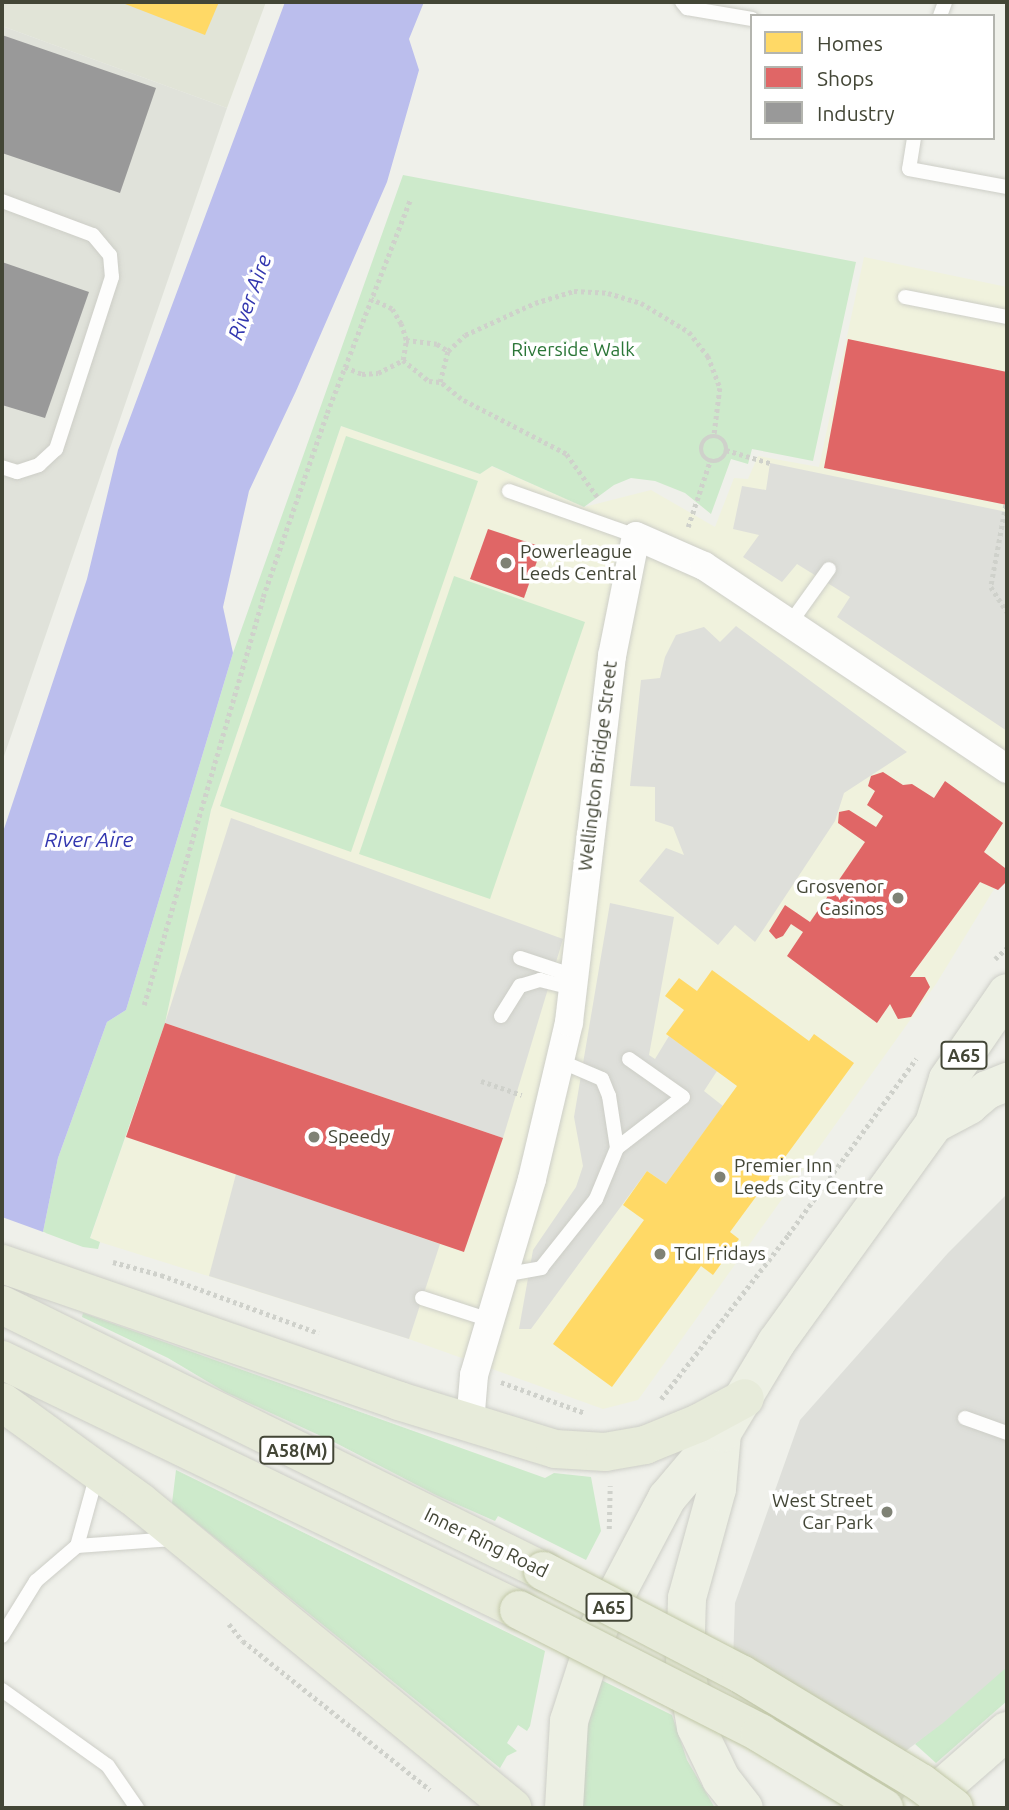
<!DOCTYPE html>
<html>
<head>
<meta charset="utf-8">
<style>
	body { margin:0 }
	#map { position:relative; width:1009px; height:1810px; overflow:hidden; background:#eff0ea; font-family:Ubuntu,sans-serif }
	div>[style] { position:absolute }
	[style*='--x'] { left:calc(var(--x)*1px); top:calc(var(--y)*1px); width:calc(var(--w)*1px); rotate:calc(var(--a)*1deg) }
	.residential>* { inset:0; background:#e1e4d7 }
	.commercial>* { inset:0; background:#f0f2dd }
	.industrial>* { inset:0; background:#e0e2da }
	.green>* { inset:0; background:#cdeacb }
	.parking>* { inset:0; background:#dedfda }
	.water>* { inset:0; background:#bbbeed }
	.pier>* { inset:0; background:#eff0ea }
	.homes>* { inset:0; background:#ffd966 }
	.shops>* { inset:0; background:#e06666 }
	.industry>* { inset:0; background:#999 }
	.path>* { height:4.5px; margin-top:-2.25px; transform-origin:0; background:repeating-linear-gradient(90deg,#cfd1cb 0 3.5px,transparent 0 7px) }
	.path>.ring { margin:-2.25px; padding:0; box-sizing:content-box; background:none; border:4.5px solid #cfd1cb; border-radius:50% }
	.roads { filter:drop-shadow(0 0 2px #cdcec7) drop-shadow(0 0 2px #cdcec7) }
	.lane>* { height:14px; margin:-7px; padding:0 7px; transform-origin:7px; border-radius:7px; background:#fdfdfc }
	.street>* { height:28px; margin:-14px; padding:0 14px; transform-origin:14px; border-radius:14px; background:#fdfdfc }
	.primary>* { height:38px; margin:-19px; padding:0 19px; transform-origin:19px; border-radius:19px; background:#edf0e4 }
	.highway>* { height:38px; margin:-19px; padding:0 19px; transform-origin:19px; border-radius:19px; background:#e7ebda }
	.bridges { filter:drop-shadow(0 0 2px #c1c7a6) drop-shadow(0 0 2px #c1c7a6) }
	.highway-bridge>* { height:38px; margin:-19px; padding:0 19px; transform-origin:19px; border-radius:19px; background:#e7ebda }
	.dots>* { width:19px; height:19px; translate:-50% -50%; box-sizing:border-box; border:4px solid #fff; border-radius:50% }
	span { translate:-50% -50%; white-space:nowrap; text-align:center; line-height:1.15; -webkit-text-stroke:7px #fff; paint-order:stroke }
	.shield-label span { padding:2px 5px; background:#fff; border:2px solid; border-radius:5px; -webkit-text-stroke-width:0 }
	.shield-label { font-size:18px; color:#434636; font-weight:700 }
	.park-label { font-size:19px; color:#2b7637 }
	.poi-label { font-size:19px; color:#434636 }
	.left { translate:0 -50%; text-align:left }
	.right { translate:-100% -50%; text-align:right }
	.street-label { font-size:19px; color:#434636 }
	.water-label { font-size:21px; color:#3236af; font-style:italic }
	.frame { position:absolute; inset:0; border:4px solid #434636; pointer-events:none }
	.legend { position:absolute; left:750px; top:14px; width:245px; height:126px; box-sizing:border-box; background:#fff; border:2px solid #b4b5af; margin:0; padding:9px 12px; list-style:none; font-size:21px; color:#434636 }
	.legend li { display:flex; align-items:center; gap:14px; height:35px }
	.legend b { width:35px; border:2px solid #b4b5af }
</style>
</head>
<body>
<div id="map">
	<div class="residential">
		<i style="clip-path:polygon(2px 2px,266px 2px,227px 108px,2px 26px)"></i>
	</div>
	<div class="commercial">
		<i style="clip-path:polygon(864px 257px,1007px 287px,1007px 868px,936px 984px,638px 1400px,603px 1409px,409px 1339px,90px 1239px,165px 1023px,211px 810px,341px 426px,480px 474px,491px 466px,584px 507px,651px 490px,715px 527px,734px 478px,748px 479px,758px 456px,819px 467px)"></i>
	</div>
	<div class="industrial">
		<i style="clip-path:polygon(2px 26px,227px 108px,2px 762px)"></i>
	</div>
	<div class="green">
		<i style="clip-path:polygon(403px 175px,856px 262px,813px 461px,752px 449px,748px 464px,731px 459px,711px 514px,685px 493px,655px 481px,631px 478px,614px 485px,584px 507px,492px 466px,480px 474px,341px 426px,211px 810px,165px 1023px,90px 1238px,100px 1242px,98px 1249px,83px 1247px,43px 1232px,58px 1158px,107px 1022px,126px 1010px,233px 653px)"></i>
		<i style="clip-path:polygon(346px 436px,478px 481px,351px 852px,220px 806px)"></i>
		<i style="clip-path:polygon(454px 576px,585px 622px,490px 899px,359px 854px)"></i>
		<i style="clip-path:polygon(83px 1313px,545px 1478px,554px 1473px,591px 1477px,601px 1531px,586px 1560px,498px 1516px,495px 1521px,438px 1496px,334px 1442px,225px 1392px,168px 1358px,82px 1317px)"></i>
		<i style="clip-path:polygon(176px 1470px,545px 1651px,530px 1726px,527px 1731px,518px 1725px,507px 1743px,517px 1751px,507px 1756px,500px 1768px,172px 1503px)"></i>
		<i style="clip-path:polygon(1007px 1666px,1007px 1701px,936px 1763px,915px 1744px)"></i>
		<i style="clip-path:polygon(599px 1679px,672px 1715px,687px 1760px,715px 1808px,579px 1808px,580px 1761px)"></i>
	</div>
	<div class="parking">
		<i style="clip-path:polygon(770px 463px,1007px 512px,1007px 731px,837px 617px,850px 597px,797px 564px,782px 582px,743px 557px,759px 535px,733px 529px,742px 486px,766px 490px)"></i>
		<i style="clip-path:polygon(736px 626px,907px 752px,844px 793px,835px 821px,755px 942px,735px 925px,718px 945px,639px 881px,666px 848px,684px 855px,673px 827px,655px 821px,655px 787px,630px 786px,641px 680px,660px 678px,665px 657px,676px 635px,704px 627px,720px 642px)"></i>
		<i style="clip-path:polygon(231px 818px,563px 939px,503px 1138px,165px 1023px)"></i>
		<i style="clip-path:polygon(610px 903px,674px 917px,649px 1055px,655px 1059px,669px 1036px,717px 1071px,704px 1091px,723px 1106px,666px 1184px,647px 1171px,531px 1329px,519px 1329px,533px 1250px,576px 1187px,583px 1166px,574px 1117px)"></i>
		<i style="clip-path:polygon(236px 1174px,440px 1244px,409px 1339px,209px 1276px)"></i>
		<i style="clip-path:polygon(1007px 1194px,1007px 1667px,943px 1723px,871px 1777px,732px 1692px,735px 1603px,800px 1420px,948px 1253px)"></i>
	</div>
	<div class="water">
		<i style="clip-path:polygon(285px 2px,424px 2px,409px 39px,419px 70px,387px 182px,296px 391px,249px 491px,223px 607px,233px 653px,126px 1010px,107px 1022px,58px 1158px,43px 1232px,2px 1335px,2px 835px,87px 579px,118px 450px)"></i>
	</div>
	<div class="pier">
		<i style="clip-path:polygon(2px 1217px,46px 1233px,2px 1339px)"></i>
	</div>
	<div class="homes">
		<i style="clip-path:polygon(120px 2px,219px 2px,205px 35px)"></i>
		<i style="clip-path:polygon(712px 970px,809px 1041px,814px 1034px,854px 1063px,730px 1232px,739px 1239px,713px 1275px,701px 1266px,612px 1387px,553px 1344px,644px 1220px,623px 1205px,647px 1171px,666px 1184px,737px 1086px,666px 1034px,684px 1010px,665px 996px,679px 978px,697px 991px)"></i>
	</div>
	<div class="shops">
		<i style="clip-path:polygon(848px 339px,1007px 372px,1007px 505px,824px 468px)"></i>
		<i style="clip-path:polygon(488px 529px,542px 547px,524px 598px,470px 579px)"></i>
		<i style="clip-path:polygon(883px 772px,903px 785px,912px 784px,934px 798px,945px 781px,1003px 823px,984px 852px,1005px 868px,1007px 881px,998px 890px,980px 882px,910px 977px,925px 977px,930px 987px,911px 1017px,898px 1019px,890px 1004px,877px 1023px,787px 956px,803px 932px,791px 924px,783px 936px,776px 939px,769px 931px,785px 905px,810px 922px,865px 842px,838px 823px,839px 812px,849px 810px,876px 827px,883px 816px,867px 805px,875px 791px,868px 786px,871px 776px)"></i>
		<i style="clip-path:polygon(165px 1023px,503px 1138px,464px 1252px,126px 1137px)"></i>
	</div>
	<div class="industry">
		<i style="clip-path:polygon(2px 35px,156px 88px,120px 193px,2px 153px)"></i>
		<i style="clip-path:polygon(2px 262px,89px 292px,45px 418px,2px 405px)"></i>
	</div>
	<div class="path">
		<i style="--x:406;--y:340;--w:31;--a:7"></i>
		<i style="--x:437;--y:344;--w:13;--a:32"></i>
		<i style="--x:403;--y:360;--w:33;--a:39"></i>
		<i style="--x:429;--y:381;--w:11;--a:5"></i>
		<i style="--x:345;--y:367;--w:18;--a:22"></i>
		<i style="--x:362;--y:374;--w:16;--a:-4"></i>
		<i style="--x:378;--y:373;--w:28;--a:-27"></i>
		<i style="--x:403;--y:360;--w:20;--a:-81"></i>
		<i style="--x:406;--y:340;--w:17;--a:-107"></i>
		<i style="--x:401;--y:324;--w:17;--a:-121"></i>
		<i style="--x:392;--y:309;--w:23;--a:-155"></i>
		<i class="ring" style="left:701px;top:436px;width:21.5px;height:21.5px"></i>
		<i style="--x:726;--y:450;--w:46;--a:16.5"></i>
		<i style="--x:597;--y:497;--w:53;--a:-125.8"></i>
		<i style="--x:566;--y:454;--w:119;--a:-152.4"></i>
		<i style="--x:461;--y:399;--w:27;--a:-141"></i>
		<i style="--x:440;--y:382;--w:32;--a:-76"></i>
		<i style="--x:448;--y:351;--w:23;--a:-43"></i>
		<i style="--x:465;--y:335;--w:77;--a:-24.6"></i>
		<i style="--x:535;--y:303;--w:41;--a:-17.1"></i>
		<i style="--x:574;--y:291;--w:34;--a:3"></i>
		<i style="--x:608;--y:293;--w:34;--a:17"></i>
		<i style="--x:641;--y:303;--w:56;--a:31.1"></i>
		<i style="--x:689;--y:332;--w:31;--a:52"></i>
		<i style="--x:708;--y:356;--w:34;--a:69"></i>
		<i style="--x:720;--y:388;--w:49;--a:97"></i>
		<i style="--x:1006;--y:505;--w:83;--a:100.4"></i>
		<i style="--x:991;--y:587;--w:30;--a:57"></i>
		<i style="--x:688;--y:527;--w:70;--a:-71.6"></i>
		<i style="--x:995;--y:959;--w:16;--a:-43"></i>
		<i style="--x:144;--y:1005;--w:425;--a:-73.7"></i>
		<i style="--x:263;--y:597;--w:195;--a:-70.8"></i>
		<i style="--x:327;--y:413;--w:229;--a:-68.7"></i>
		<i style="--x:481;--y:1081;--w:43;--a:18.9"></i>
		<i style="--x:113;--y:1262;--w:50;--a:15.2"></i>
		<i style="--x:161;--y:1275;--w:168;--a:20.2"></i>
		<i style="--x:501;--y:1382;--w:90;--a:20.3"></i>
		<i style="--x:661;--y:1399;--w:207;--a:-52.2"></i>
		<i style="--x:788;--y:1235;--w:218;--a:-54"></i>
		<i style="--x:609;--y:1529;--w:43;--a:-88.7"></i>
		<i style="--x:229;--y:1624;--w:22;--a:51"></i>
		<i style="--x:243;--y:1641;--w:239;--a:38.5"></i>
	</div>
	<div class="roads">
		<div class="lane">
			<i style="--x:682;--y:2;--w:8;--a:50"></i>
			<i style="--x:687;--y:8;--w:66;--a:9.6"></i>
			<i style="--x:940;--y:16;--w:15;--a:-70"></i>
			<i style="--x:914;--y:138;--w:31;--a:99"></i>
			<i style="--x:909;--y:169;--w:100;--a:10.4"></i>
			<i style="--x:2;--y:201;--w:97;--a:20.5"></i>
			<i style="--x:93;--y:235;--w:26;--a:50"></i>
			<i style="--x:110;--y:255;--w:22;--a:85"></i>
			<i style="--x:112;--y:277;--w:181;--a:108"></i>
			<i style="--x:56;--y:449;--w:23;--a:137"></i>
			<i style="--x:39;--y:465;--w:23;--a:162"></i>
			<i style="--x:17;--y:472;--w:16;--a:-162"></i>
			<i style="--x:905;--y:297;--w:104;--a:11.1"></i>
			<i style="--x:509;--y:491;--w:135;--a:19.5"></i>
			<i style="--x:791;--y:622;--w:65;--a:-54.4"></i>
			<i style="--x:520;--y:958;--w:57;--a:18.4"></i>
			<i style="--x:501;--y:1016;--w:36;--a:-58"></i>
			<i style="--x:520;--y:986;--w:21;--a:-17"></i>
			<i style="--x:540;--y:980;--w:34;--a:14"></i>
			<i style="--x:617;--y:1148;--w:83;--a:-37.7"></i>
			<i style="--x:683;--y:1097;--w:66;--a:-144.9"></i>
			<i style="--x:503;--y:1275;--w:39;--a:-10"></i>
			<i style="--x:541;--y:1268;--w:88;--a:-51.4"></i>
			<i style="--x:596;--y:1199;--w:55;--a:-67.6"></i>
			<i style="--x:617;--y:1148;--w:53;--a:-98.7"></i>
			<i style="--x:609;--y:1096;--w:18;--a:-112"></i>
			<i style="--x:602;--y:1079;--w:46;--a:-156.8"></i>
			<i style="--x:422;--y:1298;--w:71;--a:17.9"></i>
			<i style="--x:965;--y:1418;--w:45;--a:19.7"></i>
			<i style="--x:97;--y:1474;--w:75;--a:105.5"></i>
			<i style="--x:77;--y:1546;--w:96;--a:-4.2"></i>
			<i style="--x:2;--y:1636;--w:65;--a:-58.3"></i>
			<i style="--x:36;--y:1581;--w:54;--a:-40.5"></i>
			<i style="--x:2;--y:1690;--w:130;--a:35.6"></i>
			<i style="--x:108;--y:1766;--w:51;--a:55.4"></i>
		</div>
		<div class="street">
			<i style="--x:470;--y:1423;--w:48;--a:-85.2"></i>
			<i style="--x:474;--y:1375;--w:204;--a:-73.5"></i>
			<i style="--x:532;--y:1179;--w:161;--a:-76.7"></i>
			<i style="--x:569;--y:1022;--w:369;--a:-83.3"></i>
			<i style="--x:612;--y:656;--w:122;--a:-78.7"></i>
			<i style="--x:636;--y:536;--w:74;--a:23.8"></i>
			<i style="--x:704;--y:566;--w:365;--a:33.8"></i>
		</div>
		<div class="primary">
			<i style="--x:934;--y:1124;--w:47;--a:-72.7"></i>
			<i style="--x:948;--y:1079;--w:104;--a:-55.5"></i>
			<i style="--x:722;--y:1433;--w:56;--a:95.1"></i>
			<i style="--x:717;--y:1489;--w:113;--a:105.4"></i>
			<i style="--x:687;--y:1598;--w:66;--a:91.7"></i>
			<i style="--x:685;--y:1664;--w:64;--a:80.1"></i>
			<i style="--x:696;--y:1727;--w:58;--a:64.3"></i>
			<i style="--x:721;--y:1779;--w:37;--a:52"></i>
			<i style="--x:564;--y:1808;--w:87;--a:-86.7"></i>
			<i style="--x:569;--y:1721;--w:101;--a:-72.1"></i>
			<i style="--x:600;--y:1625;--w:144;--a:-62.2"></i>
			<i style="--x:667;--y:1498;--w:85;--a:-49.8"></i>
			<i style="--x:722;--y:1433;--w:105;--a:-59"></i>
			<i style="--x:776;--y:1343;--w:270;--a:-54.2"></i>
			<i style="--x:934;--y:1124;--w:40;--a:-28"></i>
			<i style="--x:969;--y:1105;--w:23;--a:-40"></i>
			<i style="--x:987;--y:1090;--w:22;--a:-22"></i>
			<i style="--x:919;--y:1808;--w:117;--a:-41.2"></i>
		</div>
		<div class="highway">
			<i style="--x:2;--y:1264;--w:420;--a:19"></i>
			<i style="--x:399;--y:1401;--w:163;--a:17.1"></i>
			<i style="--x:555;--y:1449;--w:50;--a:3.4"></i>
			<i style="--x:605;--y:1452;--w:41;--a:-9.9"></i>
			<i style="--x:645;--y:1445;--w:58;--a:-22.2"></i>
			<i style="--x:699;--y:1423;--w:52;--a:-28.5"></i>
			<i style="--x:2;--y:1305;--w:603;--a:26.18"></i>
			<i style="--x:2;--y:1360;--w:574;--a:25.81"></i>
			<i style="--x:2;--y:1402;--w:170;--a:35.9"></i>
			<i style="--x:140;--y:1502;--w:482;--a:39.4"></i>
		</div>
	</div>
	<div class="bridges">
		<div class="highway-bridge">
			<i style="--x:543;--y:1571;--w:223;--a:27.5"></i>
			<i style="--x:741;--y:1674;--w:210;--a:31.2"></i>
			<i style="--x:921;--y:1783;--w:41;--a:37.1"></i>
			<i style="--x:519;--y:1610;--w:271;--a:27"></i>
			<i style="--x:760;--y:1733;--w:145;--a:31.2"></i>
		</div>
	</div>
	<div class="dots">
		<i style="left:506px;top:563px;background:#7f8275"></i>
		<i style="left:898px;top:898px;background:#7f8275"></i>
		<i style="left:314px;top:1137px;background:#7f8275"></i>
		<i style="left:720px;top:1177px;background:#7f8275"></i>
		<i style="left:660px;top:1254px;background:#7f8275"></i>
		<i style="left:887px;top:1512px;background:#7f8275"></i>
	</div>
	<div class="shield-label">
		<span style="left:964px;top:1055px">A65</span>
		<span style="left:297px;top:1450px">A58(M)</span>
		<span style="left:609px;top:1607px">A65</span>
	</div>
	<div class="park-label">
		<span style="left:573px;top:350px">Riverside Walk</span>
	</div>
	<div class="poi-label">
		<span class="left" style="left:520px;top:563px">Powerleague<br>Leeds Central</span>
		<span class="right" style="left:884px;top:898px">Grosvenor<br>Casinos</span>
		<span class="left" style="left:328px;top:1137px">Speedy</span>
		<span class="left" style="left:734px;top:1177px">Premier Inn<br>Leeds City Centre</span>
		<span class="left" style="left:674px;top:1254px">TGI Fridays</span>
		<span class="right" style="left:873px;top:1512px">West Street<br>Car Park</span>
	</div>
	<div class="street-label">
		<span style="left:598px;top:766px;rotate:-83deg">Wellington Bridge Street</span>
		<span style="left:486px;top:1543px;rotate:26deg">Inner Ring Road</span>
	</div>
	<div class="water-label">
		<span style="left:249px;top:297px;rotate:-70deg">River Aire</span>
		<span style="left:89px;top:839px">River Aire</span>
	</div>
	<div class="frame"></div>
	<ul class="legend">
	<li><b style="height:19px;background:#ffd966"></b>Homes</li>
	<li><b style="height:19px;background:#e06666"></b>Shops</li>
	<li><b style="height:19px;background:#999"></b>Industry</li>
	</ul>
</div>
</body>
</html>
